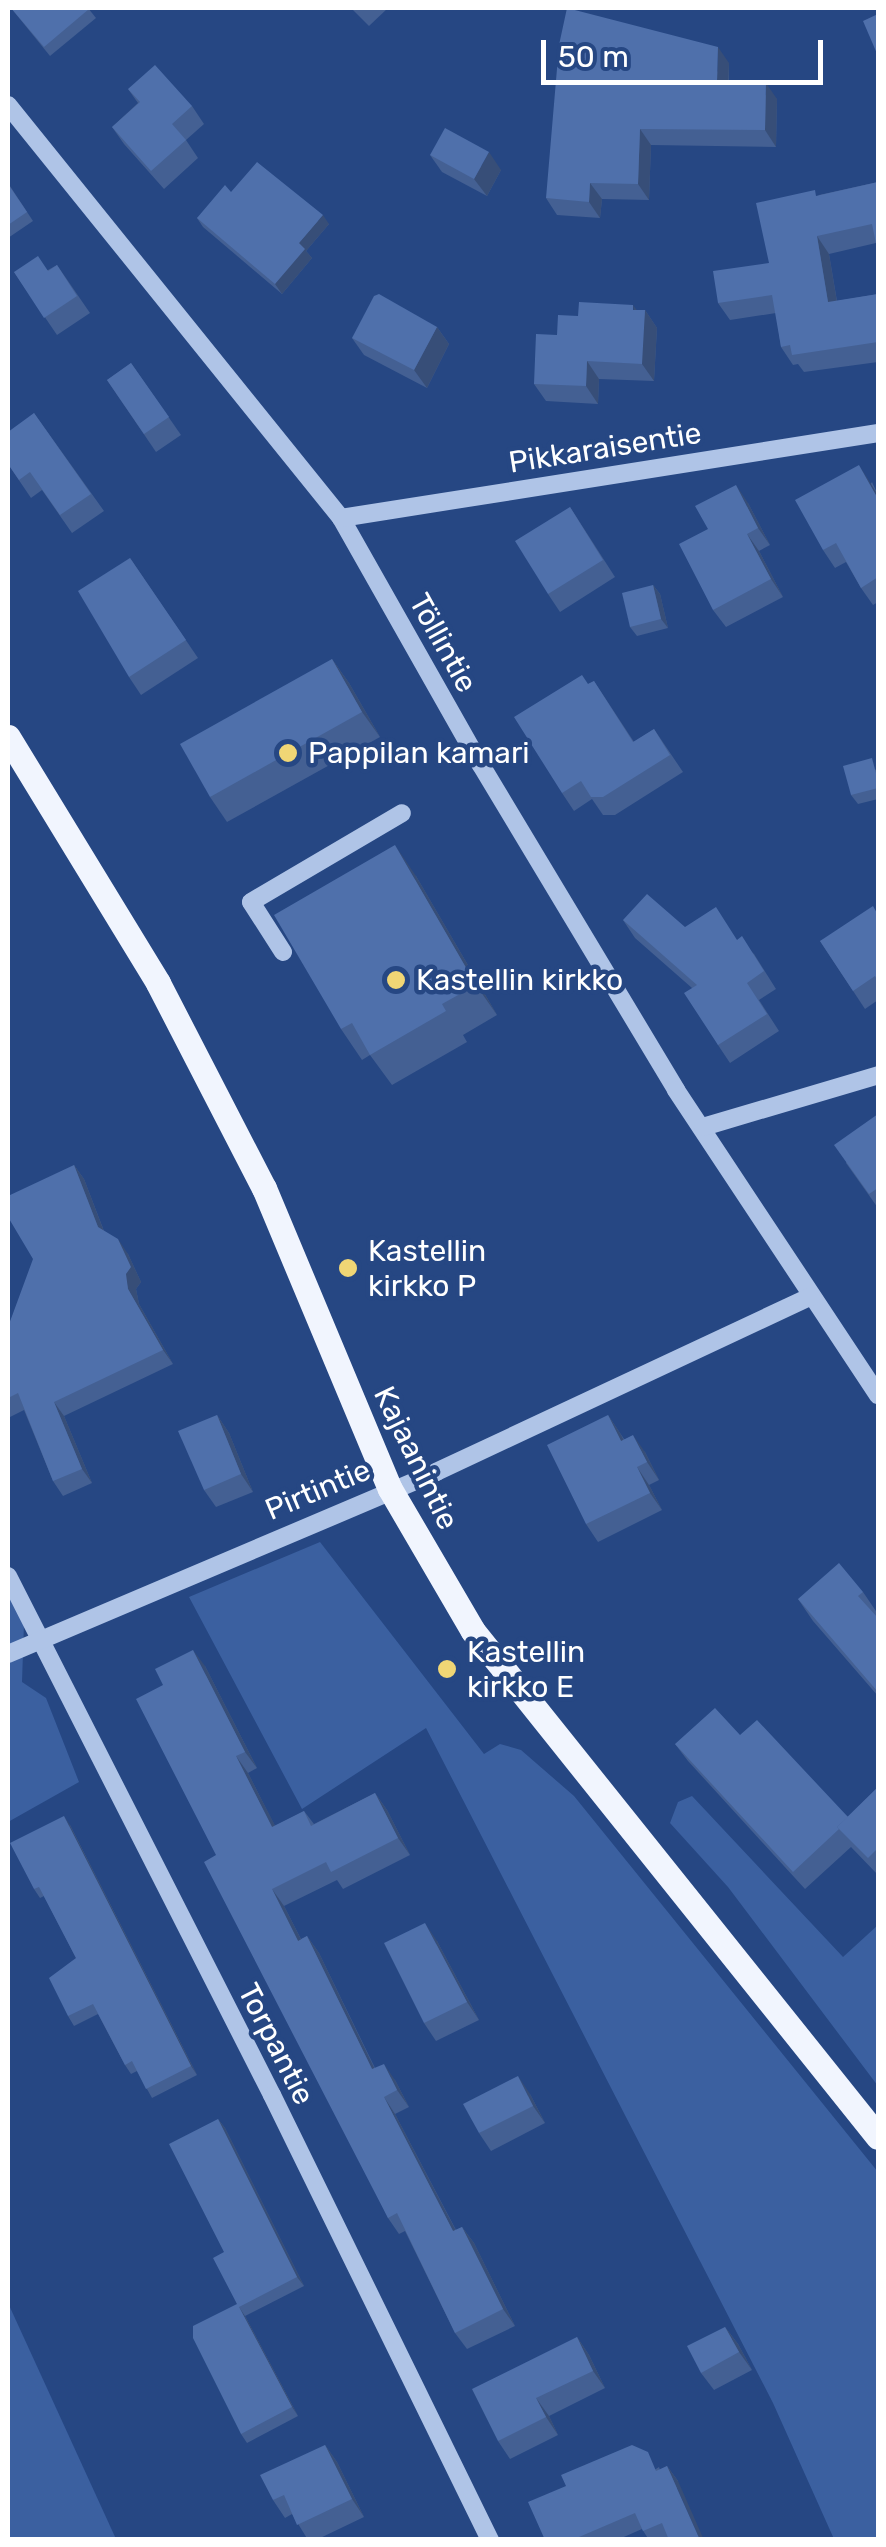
<!DOCTYPE html>
<html>
<head>
<meta charset="utf-8">
<style>
	body { margin:0 }
	#map { position:relative; width:886px; height:2547px; overflow:hidden; background:#264783; font-family:Rubik,sans-serif }
	div>[style] { position:absolute }
	[style*='--x'] { left:calc(var(--x)*1px); top:calc(var(--y)*1px); width:calc(var(--w)*1px); rotate:calc(var(--a)*1deg) }
	.green>* { inset:0; background:#3b60a0 }
	.minor>* { height:18px; margin:-9px; padding:0 9px; transform-origin:9px; border-radius:9px; background:#afc4e7 }
	.major>* { height:25px; margin:-12.5px; padding:0 12.5px; transform-origin:12.5px; border-radius:12.5px; background:#f1f5fe }
	.wall>* { inset:0; background:#446093 }
	.shaded-wall>* { inset:0; background:#374e78 }
	.building>* { inset:0; background:#4f70ab }
	.dots>* { width:28px; height:28px; translate:-50% -50%; box-sizing:border-box; border:5px solid #264783; border-radius:50% }
	span { translate:-50% -50%; white-space:nowrap; text-align:center; line-height:1.15; -webkit-text-stroke:9px #264783; paint-order:stroke }
	.street-label { font-size:30px; color:#fff }
	.poi-label { font-size:30px; color:#fff }
	.left { translate:0 -50%; text-align:left }
	.frame { position:absolute; inset:0; border:10px solid #fff; pointer-events:none }
	.scale { position:absolute; left:541px; top:40px; width:282px; height:45px; box-sizing:border-box; border:5px solid #fff; border-top:0; padding-left:12px; font-size:30px; line-height:35px; white-space:nowrap; color:#fff; -webkit-text-stroke:8px #264783; paint-order:stroke }
</style>
</head>
<body>
<div id="map">
	<div class="green">
		<i style="clip-path:polygon(320px 1542px,484px 1754px,500px 1744px,521px 1750px,574px 1796px,878px 2172px,878px 2539px,834px 2539px,773px 2403px,426px 1728px,302px 1809px,189px 1597px)"></i>
		<i style="clip-path:polygon(8px 1593px,24px 1623px,22px 1682px,46px 1698px,79px 1782px,8px 1822px)"></i>
		<i style="clip-path:polygon(692px 1796px,843px 1957px,878px 1925px,878px 2086px,728px 1887px,670px 1823px,678px 1802px)"></i>
		<i style="clip-path:polygon(8px 2303px,116px 2539px,8px 2539px)"></i>
	</div>
	<div class="minor">
		<i style="--x:8;--y:105;--w:531;--a:51.12"></i>
		<i style="--x:341;--y:518;--w:284;--a:60.5"></i>
		<i style="--x:481;--y:765;--w:379;--a:59"></i>
		<i style="--x:676;--y:1090;--w:366;--a:56.5"></i>
		<i style="--x:341;--y:518;--w:544;--a:-8.99"></i>
		<i style="--x:283;--y:952;--w:59;--a:-122.6"></i>
		<i style="--x:251;--y:902;--w:175;--a:-30.5"></i>
		<i style="--x:703;--y:1127;--w:183;--a:-16.5"></i>
		<i style="--x:8;--y:1576;--w:582;--a:63.04"></i>
		<i style="--x:272;--y:2095;--w:496;--a:63.9"></i>
		<i style="--x:8;--y:1654;--w:465;--a:-23"></i>
		<i style="--x:436;--y:1472;--w:414;--a:-25.1"></i>
	</div>
	<div class="major">
		<i style="--x:8;--y:737;--w:288;--a:58.6"></i>
		<i style="--x:158;--y:983;--w:231;--a:62.7"></i>
		<i style="--x:264;--y:1188;--w:326;--a:67.3"></i>
		<i style="--x:390;--y:1489;--w:164;--a:59.7"></i>
		<i style="--x:473;--y:1631;--w:648;--a:51.33"></i>
	</div>
	<div class="wall">
		<i style="clip-path:polygon(11px 8px,88px 8px,96px 18px,50px 56px)"></i>
		<i style="clip-path:polygon(351px 8px,388px 8px,369px 26px)"></i>
		<i style="clip-path:polygon(729px 63px,729px 82px,777px 99px,776px 147px,651px 145px,649px 200px,602px 199px,600px 218px,557px 215px,546px 198px)"></i>
		<i style="clip-path:polygon(128px 89px,192px 106px,204px 124px,186px 140px,198px 158px,164px 189px,124px 144px,112px 127px,138px 103px)"></i>
		<i style="clip-path:polygon(430px 155px,501px 170px,487px 196px,442px 172px)"></i>
		<i style="clip-path:polygon(878px 182px,876px 243px,829px 254px,837px 301px,878px 294px,878px 362px,804px 372px,798px 364px,793px 365px,781px 347px,776px 313px,730px 320px,718px 303px,769px 263px,819px 195px)"></i>
		<i style="clip-path:polygon(8px 183px,33px 221px,8px 238px)"></i>
		<i style="clip-path:polygon(231px 192px,329px 224px,306px 251px,312px 258px,282px 294px,203px 227px,197px 218px)"></i>
		<i style="clip-path:polygon(57px 265px,90px 313px,57px 335px,14px 272px,48px 270px)"></i>
		<i style="clip-path:polygon(637px 310px,645px 310px,657px 328px,654px 381px,599px 379px,598px 404px,546px 401px,534px 384px,557px 335px,578px 316px)"></i>
		<i style="clip-path:polygon(437px 327px,449px 344px,427px 388px,364px 355px,352px 338px)"></i>
		<i style="clip-path:polygon(131px 363px,181px 435px,156px 452px,107px 380px)"></i>
		<i style="clip-path:polygon(34px 413px,104px 511px,72px 533px,42px 490px,31px 498px,8px 464px)"></i>
		<i style="clip-path:polygon(872px 482px,878px 495px,878px 602px,873px 605px,861px 588px,846px 562px,835px 568px,823px 550px)"></i>
		<i style="clip-path:polygon(748px 503px,770px 545px,759px 551px,783px 597px,726px 627px,713px 610px)"></i>
		<i style="clip-path:polygon(570px 507px,615px 577px,560px 612px,548px 594px)"></i>
		<i style="clip-path:polygon(130px 558px,198px 658px,141px 695px,129px 677px)"></i>
		<i style="clip-path:polygon(653px 585px,660px 594px,668px 628px,637px 636px,630px 627px)"></i>
		<i style="clip-path:polygon(332px 659px,349px 683px,380px 737px,227px 822px,210px 797px)"></i>
		<i style="clip-path:polygon(594px 681px,634px 742px,654px 729px,683px 772px,615px 815px,603px 815px,592px 799px,574px 811px,562px 793px,588px 684px)"></i>
		<i style="clip-path:polygon(878px 767px,878px 799px,858px 804px,851px 795px)"></i>
		<i style="clip-path:polygon(416px 876px,497px 1015px,463px 1035px,467px 1042px,392px 1085px,370px 1055px,362px 1060px,341px 1029px)"></i>
		<i style="clip-path:polygon(878px 914px,878px 1000px,865px 1009px,820px 941px)"></i>
		<i style="clip-path:polygon(623px 920px,685px 927px,737px 940px,754px 954px,776px 989px,759px 1000px,779px 1031px,730px 1063px,718px 1045px,692px 988px,635px 938px)"></i>
		<i style="clip-path:polygon(878px 1114px,878px 1208px,846px 1163px)"></i>
		<i style="clip-path:polygon(74px 1165px,84px 1179px,104px 1231px,128px 1254px,141px 1282px,136px 1289px,139px 1304px,173px 1364px,64px 1416px,92px 1483px,63px 1496px,53px 1481px,24px 1410px,8px 1418px,8px 1327px)"></i>
		<i style="clip-path:polygon(217px 1415px,229px 1433px,253px 1492px,216px 1507px,204px 1490px)"></i>
		<i style="clip-path:polygon(608px 1415px,624px 1439px,645px 1452px,659px 1480px,649px 1485px,662px 1510px,598px 1542px,586px 1524px)"></i>
		<i style="clip-path:polygon(863px 1592px,878px 1614px,876px 1616px,878px 1618px,878px 1696px,813px 1621px,798px 1599px)"></i>
		<i style="clip-path:polygon(205px 1666px,257px 1768px,248px 1773px,275px 1826px,304px 1811px,314px 1824px,375px 1793px,387px 1810px,410px 1855px,343px 1889px,337px 1880px,284px 1906px,301px 1939px,307px 1936px,319px 1953px,375px 2068px,395px 2080px,409px 2107px,395px 2114px,456px 2230px,462px 2227px,474px 2243px,515px 2326px,467px 2349px,455px 2333px,405px 2231px,399px 2234px,388px 2218px,216px 1855px)"></i>
		<i style="clip-path:polygon(740px 1735px,848px 1817px,878px 1787px,878px 1875px,851px 1847px,805px 1889px,688px 1761px,675px 1744px)"></i>
		<i style="clip-path:polygon(70px 1825px,197px 2075px,152px 2098px,137px 2071px,131px 2074px,125px 2065px,98px 2014px,74px 2026px,68px 2016px,76px 1958px,44px 1896px,40px 1898px,34px 1889px)"></i>
		<i style="clip-path:polygon(437px 1941px,479px 2020px,436px 2041px,424px 2023px)"></i>
		<i style="clip-path:polygon(530px 2094px,545px 2123px,491px 2151px,479px 2133px)"></i>
		<i style="clip-path:polygon(218px 2119px,225px 2128px,304px 2286px,245px 2316px,298px 2416px,247px 2443px,241px 2434px,237px 2304px,224px 2252px)"></i>
		<i style="clip-path:polygon(725px 2327px,738px 2344px,752px 2370px,714px 2390px,701px 2373px)"></i>
		<i style="clip-path:polygon(577px 2337px,589px 2355px,605px 2388px,549px 2416px,558px 2435px,510px 2459px,498px 2441px)"></i>
		<i style="clip-path:polygon(325px 2445px,337px 2462px,364px 2517px,316px 2540px,308px 2540px,292px 2514px,285px 2518px,273px 2500px)"></i>
		<i style="clip-path:polygon(667px 2466px,678px 2481px,669px 2539px,649px 2540px,642px 2529px,617px 2540px,545px 2540px,659px 2467px,660px 2470px)"></i>
	</div>
	<div class="shaded-wall">
		<i style="clip-path:polygon(718px 47px,729px 63px,728px 98px,717px 82px)"></i>
		<i style="clip-path:polygon(766px 83px,777px 99px,776px 147px,765px 130px)"></i>
		<i style="clip-path:polygon(640px 129px,651px 145px,649px 200px,638px 184px)"></i>
		<i style="clip-path:polygon(489px 152px,501px 170px,487px 196px,474px 179px)"></i>
		<i style="clip-path:polygon(590px 183px,602px 199px,600px 218px,589px 202px)"></i>
		<i style="clip-path:polygon(323px 215px,329px 224px,306px 251px,312px 258px,282px 294px,275px 284px,299px 243px)"></i>
		<i style="clip-path:polygon(817px 236px,829px 254px,840px 320px,828px 302px)"></i>
		<i style="clip-path:polygon(633px 305px,644px 320px,645px 310px,657px 328px,654px 381px,642px 364px)"></i>
		<i style="clip-path:polygon(437px 327px,449px 344px,427px 388px,414px 370px)"></i>
		<i style="clip-path:polygon(587px 361px,599px 379px,598px 404px,586px 386px)"></i>
		<i style="clip-path:polygon(859px 465px,878px 495px,878px 499px)"></i>
		<i style="clip-path:polygon(736px 485px,748px 503px,770px 545px,758px 528px)"></i>
		<i style="clip-path:polygon(747px 534px,759px 551px,783px 597px,771px 579px)"></i>
		<i style="clip-path:polygon(653px 585px,660px 594px,668px 628px,661px 619px)"></i>
		<i style="clip-path:polygon(332px 659px,349px 683px,380px 737px,362px 712px)"></i>
		<i style="clip-path:polygon(395px 845px,416px 876px,497px 1015px,476px 985px)"></i>
		<i style="clip-path:polygon(74px 1165px,84px 1179px,108px 1242px,98px 1227px)"></i>
		<i style="clip-path:polygon(118px 1239px,128px 1254px,141px 1282px,136px 1289px,139px 1304px,173px 1364px,163px 1350px,128px 1289px)"></i>
		<i style="clip-path:polygon(54px 1402px,64px 1416px,92px 1483px,82px 1469px)"></i>
		<i style="clip-path:polygon(217px 1415px,229px 1433px,253px 1492px,241px 1474px)"></i>
		<i style="clip-path:polygon(608px 1415px,620px 1433px,633px 1458px,621px 1441px)"></i>
		<i style="clip-path:polygon(633px 1435px,645px 1452px,659px 1480px,647px 1462px)"></i>
		<i style="clip-path:polygon(637px 1467px,649px 1485px,662px 1510px,650px 1493px)"></i>
		<i style="clip-path:polygon(193px 1650px,205px 1666px,257px 1768px,245px 1752px)"></i>
		<i style="clip-path:polygon(236px 1756px,248px 1773px,284px 1843px,272px 1827px)"></i>
		<i style="clip-path:polygon(375px 1793px,387px 1810px,410px 1855px,398px 1838px)"></i>
		<i style="clip-path:polygon(64px 1816px,70px 1825px,197px 2075px,191px 2066px)"></i>
		<i style="clip-path:polygon(272px 1889px,284px 1906px,310px 1957px,298px 1941px)"></i>
		<i style="clip-path:polygon(425px 1923px,437px 1941px,479px 2020px,467px 2002px)"></i>
		<i style="clip-path:polygon(307px 1936px,319px 1953px,383px 2086px,372px 2069px)"></i>
		<i style="clip-path:polygon(384px 2064px,395px 2080px,409px 2107px,397px 2090px)"></i>
		<i style="clip-path:polygon(518px 2076px,530px 2094px,545px 2123px,533px 2106px)"></i>
		<i style="clip-path:polygon(384px 2097px,395px 2114px,465px 2248px,453px 2231px)"></i>
		<i style="clip-path:polygon(218px 2119px,225px 2128px,304px 2286px,297px 2277px)"></i>
		<i style="clip-path:polygon(462px 2227px,474px 2243px,515px 2326px,503px 2309px)"></i>
		<i style="clip-path:polygon(239px 2307px,245px 2316px,298px 2416px,292px 2407px)"></i>
		<i style="clip-path:polygon(725px 2327px,738px 2344px,752px 2370px,739px 2352px)"></i>
		<i style="clip-path:polygon(577px 2337px,589px 2355px,605px 2388px,593px 2371px)"></i>
		<i style="clip-path:polygon(536px 2398px,549px 2416px,558px 2435px,546px 2417px)"></i>
		<i style="clip-path:polygon(325px 2445px,337px 2462px,364px 2517px,352px 2499px)"></i>
		<i style="clip-path:polygon(667px 2466px,678px 2481px,704px 2540px,700px 2540px)"></i>
	</div>
	<div class="building">
		<i style="clip-path:polygon(11px 8px,88px 8px,89px 9px,44px 47px)"></i>
		<i style="clip-path:polygon(567px 8px,718px 47px,717px 82px,766px 83px,765px 130px,640px 129px,638px 184px,590px 183px,589px 202px,546px 198px,559px 45px)"></i>
		<i style="clip-path:polygon(878px 14px,878px 56px,863px 21px)"></i>
		<i style="clip-path:polygon(155px 65px,192px 106px,172px 124px,186px 140px,151px 171px,112px 127px,140px 102px,128px 89px)"></i>
		<i style="clip-path:polygon(445px 128px,489px 152px,474px 179px,430px 155px)"></i>
		<i style="clip-path:polygon(257px 162px,323px 215px,299px 243px,305px 249px,275px 284px,197px 218px,225px 185px,231px 192px)"></i>
		<i style="clip-path:polygon(878px 182px,878px 253px,872px 224px,817px 236px,828px 302px,878px 294px,878px 342px,792px 355px,790px 345px,781px 347px,772px 295px,718px 303px,713px 271px,769px 263px,756px 203px,815px 190px,816px 196px)"></i>
		<i style="clip-path:polygon(8px 184px,27px 212px,8px 225px)"></i>
		<i style="clip-path:polygon(38px 256px,48px 271px,57px 265px,77px 296px,44px 318px,14px 272px)"></i>
		<i style="clip-path:polygon(379px 294px,437px 327px,414px 370px,352px 338px,374px 296px)"></i>
		<i style="clip-path:polygon(579px 302px,633px 305px,633px 310px,645px 310px,642px 364px,587px 361px,586px 386px,534px 384px,536px 334px,557px 335px,558px 315px,578px 316px)"></i>
		<i style="clip-path:polygon(131px 363px,169px 417px,144px 434px,107px 380px)"></i>
		<i style="clip-path:polygon(34px 413px,91px 494px,60px 515px,30px 472px,19px 480px,8px 464px,8px 432px)"></i>
		<i style="clip-path:polygon(859px 465px,878px 499px,878px 577px,861px 588px,836px 543px,823px 550px,795px 500px)"></i>
		<i style="clip-path:polygon(736px 485px,758px 528px,747px 534px,771px 579px,713px 610px,679px 544px,708px 529px,695px 506px)"></i>
		<i style="clip-path:polygon(570px 507px,603px 560px,548px 594px,515px 541px)"></i>
		<i style="clip-path:polygon(130px 558px,186px 640px,129px 677px,78px 591px)"></i>
		<i style="clip-path:polygon(653px 585px,661px 619px,630px 627px,622px 593px)"></i>
		<i style="clip-path:polygon(332px 659px,362px 712px,210px 797px,180px 744px)"></i>
		<i style="clip-path:polygon(582px 675px,588px 684px,594px 681px,633px 742px,654px 729px,670px 755px,603px 797px,591px 797px,581px 781px,562px 793px,514px 717px)"></i>
		<i style="clip-path:polygon(872px 758px,878px 781px,878px 788px,851px 795px,843px 766px)"></i>
		<i style="clip-path:polygon(395px 845px,476px 985px,442px 1004px,446px 1011px,370px 1055px,352px 1023px,341px 1029px,274px 915px)"></i>
		<i style="clip-path:polygon(647px 894px,685px 927px,716px 907px,737px 940px,742px 936px,764px 971px,747px 983px,767px 1014px,718px 1045px,684px 993px,697px 985px,623px 920px)"></i>
		<i style="clip-path:polygon(873px 906px,878px 915px,878px 981px,875px 976px,853px 991px,820px 941px)"></i>
		<i style="clip-path:polygon(878px 1114px,878px 1188px,869px 1194px,834px 1145px)"></i>
		<i style="clip-path:polygon(74px 1165px,98px 1227px,118px 1239px,131px 1267px,126px 1274px,128px 1289px,163px 1350px,54px 1402px,82px 1469px,53px 1481px,18px 1393px,8px 1398px,8px 1327px,33px 1259px,8px 1217px,8px 1196px)"></i>
		<i style="clip-path:polygon(217px 1415px,241px 1474px,204px 1490px,178px 1431px)"></i>
		<i style="clip-path:polygon(608px 1415px,621px 1441px,633px 1435px,647px 1462px,637px 1467px,650px 1493px,586px 1524px,547px 1445px)"></i>
		<i style="clip-path:polygon(839px 1563px,863px 1592px,858px 1596px,878px 1618px,878px 1692px,798px 1599px)"></i>
		<i style="clip-path:polygon(193px 1650px,245px 1752px,236px 1756px,272px 1827px,304px 1811px,311px 1826px,375px 1793px,398px 1838px,331px 1872px,326px 1862px,272px 1889px,298px 1941px,307px 1936px,372px 2069px,384px 2064px,397px 2090px,384px 2097px,453px 2231px,462px 2227px,503px 2309px,455px 2333px,397px 2213px,388px 2218px,204px 1862px,216px 1855px,136px 1699px,163px 1685px,155px 1669px)"></i>
		<i style="clip-path:polygon(715px 1708px,740px 1735px,757px 1720px,848px 1817px,837px 1827px,839px 1829px,793px 1872px,675px 1744px)"></i>
		<i style="clip-path:polygon(878px 1787px,878px 1848px,868px 1858px,837px 1827px)"></i>
		<i style="clip-path:polygon(64px 1816px,191px 2066px,146px 2089px,132px 2061px,125px 2065px,93px 2004px,68px 2016px,49px 1978px,76px 1958px,39px 1887px,34px 1889px,10px 1843px)"></i>
		<i style="clip-path:polygon(425px 1923px,467px 2002px,424px 2023px,384px 1943px)"></i>
		<i style="clip-path:polygon(518px 2076px,533px 2106px,479px 2133px,463px 2104px)"></i>
		<i style="clip-path:polygon(218px 2119px,297px 2277px,239px 2307px,292px 2407px,241px 2434px,193px 2338px,193px 2326px,237px 2304px,213px 2258px,224px 2252px,169px 2144px)"></i>
		<i style="clip-path:polygon(725px 2327px,739px 2352px,701px 2373px,687px 2346px)"></i>
		<i style="clip-path:polygon(577px 2337px,593px 2371px,536px 2398px,546px 2417px,498px 2441px,472px 2389px)"></i>
		<i style="clip-path:polygon(325px 2445px,352px 2499px,297px 2525px,284px 2495px,273px 2500px,260px 2475px)"></i>
		<i style="clip-path:polygon(632px 2445px,648px 2452px,656px 2471px,667px 2466px,700px 2540px,669px 2540px,662px 2523px,643px 2531px,635px 2513px,572px 2540px,545px 2540px,528px 2502px,566px 2486px,561px 2475px)"></i>
	</div>
	<div class="dots">
		<i style="left:288px;top:753px;background:#f0d675"></i>
		<i style="left:396px;top:980px;background:#f0d675"></i>
		<i style="left:348px;top:1268px;background:#f0d675"></i>
		<i style="left:447px;top:1669px;background:#f0d675"></i>
	</div>
	<div class="street-label">
		<span style="left:605px;top:448px;rotate:-9deg">Pikkaraisentie</span>
		<span style="left:443px;top:643px;rotate:61deg">Töllintie</span>
		<span style="left:416px;top:1458px;rotate:64deg">Kajaanintie</span>
		<span style="left:318px;top:1490px;rotate:-23deg">Pirtintie</span>
		<span style="left:276px;top:2044px;rotate:63deg">Torpantie</span>
	</div>
	<div class="poi-label">
		<span class="left" style="left:308px;top:753px">Pappilan kamari</span>
		<span class="left" style="left:416px;top:980px">Kastellin kirkko</span>
		<span class="left" style="left:368px;top:1268px">Kastellin<br>kirkko P</span>
		<span class="left" style="left:467px;top:1669px">Kastellin<br>kirkko E</span>
	</div>
	<div class="frame"></div>
	<div class="scale">50 m</div>
</div>
</body>
</html>
